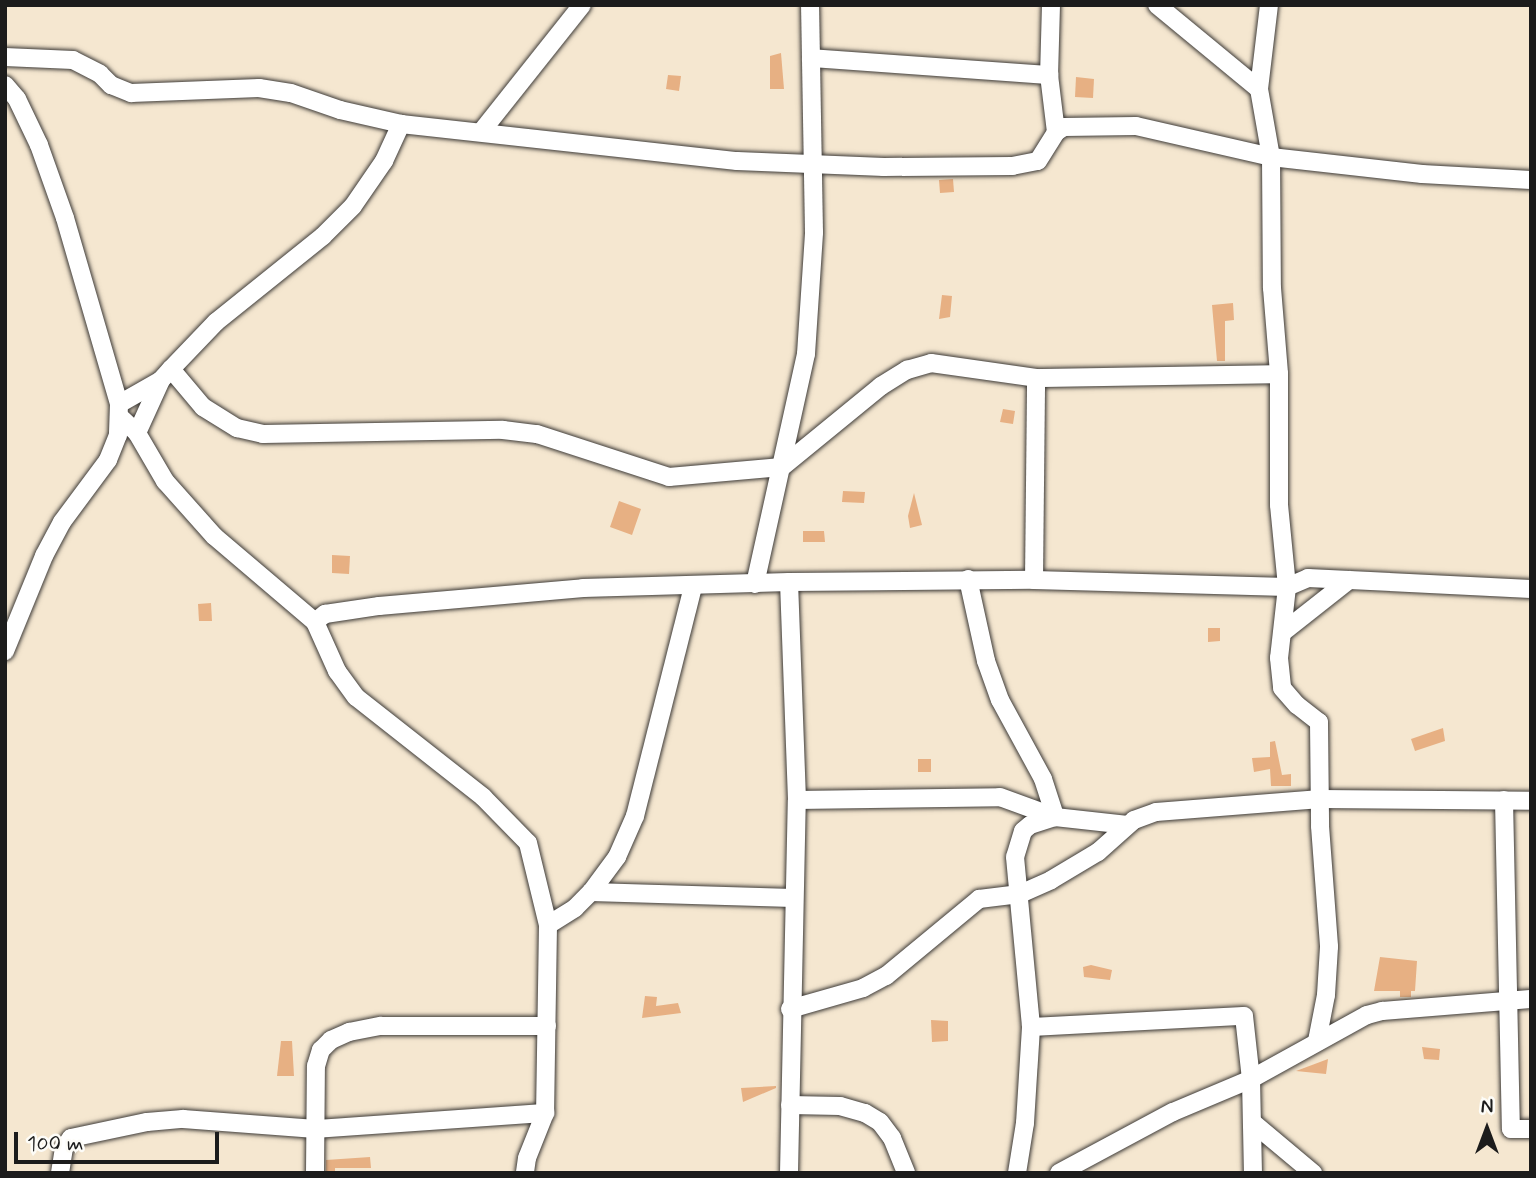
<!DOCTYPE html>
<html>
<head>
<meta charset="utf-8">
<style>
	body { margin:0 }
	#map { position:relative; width:1536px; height:1178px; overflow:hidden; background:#f5e7d0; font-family:Mynerve,sans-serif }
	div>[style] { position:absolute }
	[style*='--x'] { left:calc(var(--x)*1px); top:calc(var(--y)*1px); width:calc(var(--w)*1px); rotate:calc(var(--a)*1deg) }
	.building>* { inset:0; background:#e7b083 }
	.roads { filter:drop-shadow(0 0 2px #3d3a37) drop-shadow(0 0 2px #3d3a37) }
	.minor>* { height:18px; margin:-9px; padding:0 9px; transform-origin:9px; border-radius:9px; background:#fff }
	span { translate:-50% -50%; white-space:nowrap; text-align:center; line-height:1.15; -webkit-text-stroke:5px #fdfcf7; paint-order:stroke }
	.frame { position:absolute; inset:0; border:7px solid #1c1c1c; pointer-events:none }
	.north { position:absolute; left:1452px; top:1094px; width:70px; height:70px; -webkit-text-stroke:5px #fdfcf7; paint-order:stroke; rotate:0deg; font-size:19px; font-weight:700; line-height:28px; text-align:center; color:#1c1c1c }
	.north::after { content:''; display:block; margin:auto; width:24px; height:32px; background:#1c1c1c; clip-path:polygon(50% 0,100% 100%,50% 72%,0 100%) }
	.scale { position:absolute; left:14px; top:1132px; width:205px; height:32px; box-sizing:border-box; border:4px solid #1c1c1c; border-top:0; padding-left:9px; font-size:21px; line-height:24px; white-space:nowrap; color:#1c1c1c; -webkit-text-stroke:5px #fdfcf7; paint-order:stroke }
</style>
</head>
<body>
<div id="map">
	<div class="building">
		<i style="clip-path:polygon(781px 53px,784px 89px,770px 89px,770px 56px)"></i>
		<i style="clip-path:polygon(668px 75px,681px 76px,679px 91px,666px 89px)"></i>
		<i style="clip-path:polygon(1076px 77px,1094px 79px,1093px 98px,1075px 97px)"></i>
		<i style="clip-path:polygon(953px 179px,954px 192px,940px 193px,939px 180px)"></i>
		<i style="clip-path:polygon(942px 295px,952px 296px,950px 317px,939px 319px)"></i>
		<i style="clip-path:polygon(1233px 303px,1234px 320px,1225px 321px,1225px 361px,1217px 361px,1212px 305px)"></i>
		<i style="clip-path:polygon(1003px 409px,1015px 411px,1013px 424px,1000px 422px)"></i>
		<i style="clip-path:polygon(843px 491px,865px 492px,864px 503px,842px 502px)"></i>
		<i style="clip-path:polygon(914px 493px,922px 525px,910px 528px,908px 516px)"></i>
		<i style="clip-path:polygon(619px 501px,641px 509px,632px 535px,610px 527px)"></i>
		<i style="clip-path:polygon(803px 531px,824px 531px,825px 542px,803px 542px)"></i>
		<i style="clip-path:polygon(332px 555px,350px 556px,349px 574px,332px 573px)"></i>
		<i style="clip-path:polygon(211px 603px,212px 621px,199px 621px,198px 604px)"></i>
		<i style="clip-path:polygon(1208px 628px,1220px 628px,1220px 641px,1208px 642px)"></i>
		<i style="clip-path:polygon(1443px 728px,1445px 741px,1415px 751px,1411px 739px)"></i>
		<i style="clip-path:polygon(1275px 741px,1282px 775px,1291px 774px,1291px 786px,1271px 786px,1270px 769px,1254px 772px,1252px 758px,1270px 757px,1270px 742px)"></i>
		<i style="clip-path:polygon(918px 759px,931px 759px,931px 772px,918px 772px)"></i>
		<i style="clip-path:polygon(1380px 957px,1417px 961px,1415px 991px,1411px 991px,1411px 997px,1400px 997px,1400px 991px,1374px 991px)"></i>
		<i style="clip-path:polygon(1091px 965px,1112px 970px,1110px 980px,1084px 977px,1083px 967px)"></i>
		<i style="clip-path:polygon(645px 996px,657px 997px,656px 1006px,678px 1003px,681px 1013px,642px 1018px)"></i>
		<i style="clip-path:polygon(931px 1020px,948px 1021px,948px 1041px,932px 1042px)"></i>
		<i style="clip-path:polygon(281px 1041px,292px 1041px,294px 1076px,277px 1076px)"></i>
		<i style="clip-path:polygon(1422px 1047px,1440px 1049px,1439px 1060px,1424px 1059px)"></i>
		<i style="clip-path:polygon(1328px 1059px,1326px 1074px,1296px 1071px)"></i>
		<i style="clip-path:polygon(776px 1086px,776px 1088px,743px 1102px,741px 1088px)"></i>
		<i style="clip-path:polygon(370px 1157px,371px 1168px,335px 1168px,335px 1173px,326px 1173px,326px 1160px)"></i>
	</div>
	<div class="roads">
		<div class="minor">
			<i style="--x:1051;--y:5;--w:70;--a:91.6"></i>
			<i style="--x:1049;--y:75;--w:57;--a:83"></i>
			<i style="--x:1157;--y:5;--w:132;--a:39.5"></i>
			<i style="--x:1269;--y:5;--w:85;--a:96.8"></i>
			<i style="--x:1259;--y:89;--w:69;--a:80"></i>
			<i style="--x:1271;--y:157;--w:131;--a:89.6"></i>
			<i style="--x:1272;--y:288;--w:86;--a:85.3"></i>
			<i style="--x:1279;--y:374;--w:131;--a:90"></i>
			<i style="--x:1279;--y:505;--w:82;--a:84.4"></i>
			<i style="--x:1287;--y:587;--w:71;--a:96.4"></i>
			<i style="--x:1279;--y:658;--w:30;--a:84"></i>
			<i style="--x:1282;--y:688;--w:23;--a:49"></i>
			<i style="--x:1297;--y:705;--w:28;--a:38"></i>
			<i style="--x:1319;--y:722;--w:104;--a:89.4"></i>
			<i style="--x:1320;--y:826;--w:121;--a:85.7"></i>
			<i style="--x:1329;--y:947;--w:48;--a:93.6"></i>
			<i style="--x:1326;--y:995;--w:47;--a:101.1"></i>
			<i style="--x:5;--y:57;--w:68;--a:2.5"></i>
			<i style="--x:73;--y:60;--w:30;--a:27"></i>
			<i style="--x:100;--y:74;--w:16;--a:45"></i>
			<i style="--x:111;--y:85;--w:22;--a:22"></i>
			<i style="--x:131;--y:93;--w:128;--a:-2.2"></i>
			<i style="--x:259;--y:88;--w:32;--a:9"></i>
			<i style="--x:291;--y:93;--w:52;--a:19.1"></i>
			<i style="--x:340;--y:110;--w:63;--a:12.9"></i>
			<i style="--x:401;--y:124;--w:338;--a:6.3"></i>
			<i style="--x:737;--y:161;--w:147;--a:2.3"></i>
			<i style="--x:884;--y:167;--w:128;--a:-0.4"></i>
			<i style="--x:1012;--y:166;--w:26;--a:-11"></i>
			<i style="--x:1038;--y:161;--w:34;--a:-58"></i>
			<i style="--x:1056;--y:132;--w:9;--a:-32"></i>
			<i style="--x:1064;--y:127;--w:72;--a:-0.8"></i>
			<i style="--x:1136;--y:126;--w:139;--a:12.9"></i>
			<i style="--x:1271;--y:157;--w:152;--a:6.4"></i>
			<i style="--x:1422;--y:174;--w:109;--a:3.2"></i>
			<i style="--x:811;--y:58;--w:239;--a:4.1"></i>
			<i style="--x:5;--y:85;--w:18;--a:49"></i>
			<i style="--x:17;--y:99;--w:51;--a:64.4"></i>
			<i style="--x:39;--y:145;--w:77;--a:70.4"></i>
			<i style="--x:65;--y:218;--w:194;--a:73.8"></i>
			<i style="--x:119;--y:404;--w:31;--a:92"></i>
			<i style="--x:118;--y:435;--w:27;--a:112"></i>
			<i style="--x:108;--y:460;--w:77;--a:126.6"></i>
			<i style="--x:62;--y:522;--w:38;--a:118"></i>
			<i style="--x:44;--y:556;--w:103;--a:112.3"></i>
			<i style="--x:481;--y:132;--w:162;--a:-51.5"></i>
			<i style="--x:171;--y:369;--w:50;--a:49.9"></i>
			<i style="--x:203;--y:407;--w:40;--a:32"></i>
			<i style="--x:237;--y:428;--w:27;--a:13"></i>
			<i style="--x:263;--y:434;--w:240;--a:-1"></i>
			<i style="--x:503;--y:430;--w:34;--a:7"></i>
			<i style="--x:537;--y:434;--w:139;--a:18"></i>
			<i style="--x:669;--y:477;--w:113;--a:-5.1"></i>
			<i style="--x:782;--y:467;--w:128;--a:-39.3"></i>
			<i style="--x:881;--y:386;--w:31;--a:-32"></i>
			<i style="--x:907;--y:370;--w:25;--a:-16"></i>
			<i style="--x:931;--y:363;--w:106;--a:8.1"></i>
			<i style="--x:1036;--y:378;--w:243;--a:-0.9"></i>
			<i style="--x:119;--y:404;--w:48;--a:-29.7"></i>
			<i style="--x:119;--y:416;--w:25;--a:43"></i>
			<i style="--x:137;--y:433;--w:56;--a:59.7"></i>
			<i style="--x:165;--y:481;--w:74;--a:48.3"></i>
			<i style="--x:214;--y:536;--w:133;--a:40.4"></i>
			<i style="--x:315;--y:622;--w:54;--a:65.8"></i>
			<i style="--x:337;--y:671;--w:32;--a:54"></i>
			<i style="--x:356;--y:697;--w:162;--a:38.2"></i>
			<i style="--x:483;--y:797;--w:64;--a:45.6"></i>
			<i style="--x:528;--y:843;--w:84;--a:76.3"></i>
			<i style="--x:548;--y:925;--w:188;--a:90.9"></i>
			<i style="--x:545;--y:1113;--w:48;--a:111.8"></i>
			<i style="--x:527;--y:1158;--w:15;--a:98"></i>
			<i style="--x:137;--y:433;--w:58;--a:-65.6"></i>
			<i style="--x:161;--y:380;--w:15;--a:-48"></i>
			<i style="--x:171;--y:369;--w:65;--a:-46.2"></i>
			<i style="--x:216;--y:322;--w:137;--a:-38.8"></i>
			<i style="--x:323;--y:236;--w:42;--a:-45"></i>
			<i style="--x:353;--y:206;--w:55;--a:-55.4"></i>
			<i style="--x:384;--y:161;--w:41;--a:-65.3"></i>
			<i style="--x:968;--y:579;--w:84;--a:77.6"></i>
			<i style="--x:986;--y:661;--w:41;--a:70.3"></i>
			<i style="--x:1000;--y:700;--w:90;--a:61.4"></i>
			<i style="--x:1043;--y:779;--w:40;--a:72"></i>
			<i style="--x:1034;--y:580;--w:202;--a:-89.4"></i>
			<i style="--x:755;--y:584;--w:236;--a:-77.5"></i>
			<i style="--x:806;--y:354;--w:122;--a:-86.2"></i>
			<i style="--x:814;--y:232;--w:227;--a:-91"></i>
			<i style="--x:315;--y:622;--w:13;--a:-39"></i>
			<i style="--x:325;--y:614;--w:55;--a:-8.4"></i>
			<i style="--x:379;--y:606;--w:205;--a:-5"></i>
			<i style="--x:583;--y:588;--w:206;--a:-1.7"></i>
			<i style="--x:789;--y:582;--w:245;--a:-0.5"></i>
			<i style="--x:1034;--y:580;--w:253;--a:1.6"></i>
			<i style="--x:1287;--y:587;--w:23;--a:-23"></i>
			<i style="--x:1308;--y:578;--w:223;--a:2.8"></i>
			<i style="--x:1283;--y:632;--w:84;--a:-38.2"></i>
			<i style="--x:797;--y:800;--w:203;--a:-0.8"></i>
			<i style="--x:1000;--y:797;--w:59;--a:20"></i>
			<i style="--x:1055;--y:817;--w:73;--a:6.3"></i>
			<i style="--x:1504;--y:800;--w:329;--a:88.8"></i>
			<i style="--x:1511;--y:1129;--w:20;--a:0"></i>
			<i style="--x:1055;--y:817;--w:26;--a:162"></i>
			<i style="--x:1030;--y:825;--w:9;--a:139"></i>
			<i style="--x:1023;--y:831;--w:27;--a:107"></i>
			<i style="--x:1015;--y:857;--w:171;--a:84.6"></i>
			<i style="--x:1031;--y:1027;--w:213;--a:-3"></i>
			<i style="--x:1244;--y:1016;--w:63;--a:83.7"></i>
			<i style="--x:1251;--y:1079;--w:94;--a:88.8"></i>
			<i style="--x:591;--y:892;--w:202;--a:1.7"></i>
			<i style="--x:548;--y:925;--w:32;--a:-32"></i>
			<i style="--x:575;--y:908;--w:23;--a:-45"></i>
			<i style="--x:591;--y:892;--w:44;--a:-53.4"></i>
			<i style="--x:617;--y:857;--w:45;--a:-66.3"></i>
			<i style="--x:635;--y:816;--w:237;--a:-75.8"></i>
			<i style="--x:790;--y:1009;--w:76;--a:-16"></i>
			<i style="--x:863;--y:988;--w:26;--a:-28"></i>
			<i style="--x:886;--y:976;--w:121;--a:-39.6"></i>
			<i style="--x:979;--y:899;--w:41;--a:-7"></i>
			<i style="--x:1020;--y:894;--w:34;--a:-24"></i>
			<i style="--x:1051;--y:880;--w:55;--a:-30.8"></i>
			<i style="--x:1098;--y:852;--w:48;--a:-41.6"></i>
			<i style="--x:1134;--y:820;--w:23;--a:-20"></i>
			<i style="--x:1156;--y:812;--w:165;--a:-4.5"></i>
			<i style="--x:1320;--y:799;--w:211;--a:0.5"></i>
			<i style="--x:790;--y:1105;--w:50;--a:1.1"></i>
			<i style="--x:840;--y:1106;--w:26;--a:16"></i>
			<i style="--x:865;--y:1113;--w:17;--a:31"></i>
			<i style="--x:880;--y:1122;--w:20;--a:53"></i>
			<i style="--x:892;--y:1138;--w:38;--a:68"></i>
			<i style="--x:1252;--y:1122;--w:80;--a:39.9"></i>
			<i style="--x:60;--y:1173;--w:25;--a:-81"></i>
			<i style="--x:64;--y:1148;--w:12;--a:-55"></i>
			<i style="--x:71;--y:1138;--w:78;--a:-11.9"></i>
			<i style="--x:147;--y:1122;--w:36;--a:-5"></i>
			<i style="--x:183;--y:1119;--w:133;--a:4.3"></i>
			<i style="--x:316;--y:1129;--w:230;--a:-4"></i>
			<i style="--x:315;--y:1173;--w:107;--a:-89.5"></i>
			<i style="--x:316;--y:1066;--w:17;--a:-73"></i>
			<i style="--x:321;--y:1050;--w:14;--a:-45"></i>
			<i style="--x:331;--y:1040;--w:20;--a:-24"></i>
			<i style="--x:349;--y:1032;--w:33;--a:-11"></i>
			<i style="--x:381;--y:1026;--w:166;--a:0"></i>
			<i style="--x:789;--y:1173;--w:373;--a:-88.8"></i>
			<i style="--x:797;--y:800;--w:218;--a:-92.1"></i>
			<i style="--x:1017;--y:1173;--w:51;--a:-80.9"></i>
			<i style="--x:1025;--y:1123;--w:96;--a:-86.4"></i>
			<i style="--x:1059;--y:1173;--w:129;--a:-28.2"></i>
			<i style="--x:1173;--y:1112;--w:85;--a:-22.9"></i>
			<i style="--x:1251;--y:1079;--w:132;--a:-28.9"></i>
			<i style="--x:1367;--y:1015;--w:16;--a:-15"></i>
			<i style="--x:1382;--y:1011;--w:149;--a:-4.6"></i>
		</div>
	</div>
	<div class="frame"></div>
	<div class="north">N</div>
	<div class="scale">100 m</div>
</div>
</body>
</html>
